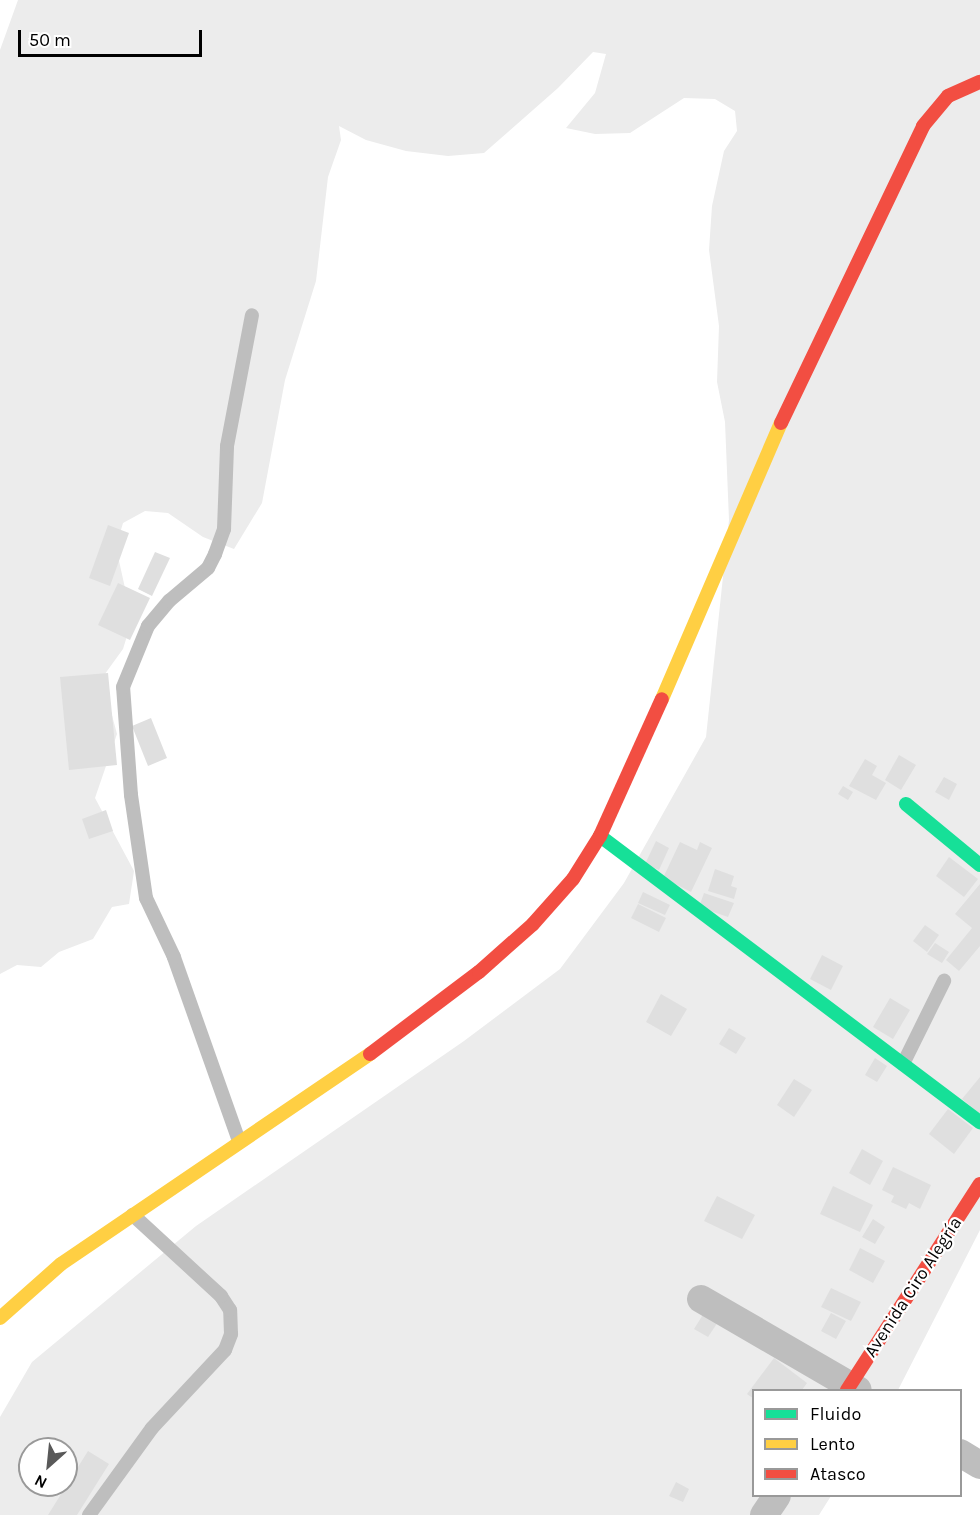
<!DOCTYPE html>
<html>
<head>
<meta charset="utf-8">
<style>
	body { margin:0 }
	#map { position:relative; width:980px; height:1515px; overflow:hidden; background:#fff; font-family:Karla,sans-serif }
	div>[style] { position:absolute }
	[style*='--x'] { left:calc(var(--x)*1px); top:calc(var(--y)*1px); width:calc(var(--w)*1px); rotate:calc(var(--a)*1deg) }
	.green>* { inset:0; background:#ececec }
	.building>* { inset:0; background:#dfdfdf }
	.lane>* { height:14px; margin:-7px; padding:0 7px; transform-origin:7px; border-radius:7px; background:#bebebe }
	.street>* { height:28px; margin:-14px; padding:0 14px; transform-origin:14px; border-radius:14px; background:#bebebe }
	.fast>* { height:14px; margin:-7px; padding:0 7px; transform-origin:7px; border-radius:7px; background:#16e098 }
	.slow>* { height:14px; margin:-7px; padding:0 7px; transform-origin:7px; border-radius:7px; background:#ffcf43 }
	.jam>* { height:14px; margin:-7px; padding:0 7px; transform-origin:7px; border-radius:7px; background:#f24e42 }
	span { translate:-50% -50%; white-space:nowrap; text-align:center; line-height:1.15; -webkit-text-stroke:4.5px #fff; paint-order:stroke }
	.street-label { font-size:18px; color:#000 }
	.legend { position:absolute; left:752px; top:1389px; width:210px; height:108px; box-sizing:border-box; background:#fff; border:2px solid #999; margin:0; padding:8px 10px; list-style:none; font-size:18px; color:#000 }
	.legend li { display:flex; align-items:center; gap:12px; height:30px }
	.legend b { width:30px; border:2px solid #999 }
	.north { position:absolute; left:18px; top:1437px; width:60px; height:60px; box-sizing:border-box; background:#fff; border:2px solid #999; border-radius:50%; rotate:207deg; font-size:16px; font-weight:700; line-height:24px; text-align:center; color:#000 }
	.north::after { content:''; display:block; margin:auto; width:21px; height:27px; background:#595959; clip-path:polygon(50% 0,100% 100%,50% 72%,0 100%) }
	.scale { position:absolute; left:18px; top:30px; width:184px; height:27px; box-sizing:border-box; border:3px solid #000; border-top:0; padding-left:8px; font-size:18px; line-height:21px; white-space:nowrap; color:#000; -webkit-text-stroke:4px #fff; paint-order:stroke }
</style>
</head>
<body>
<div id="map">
	<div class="green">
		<i style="clip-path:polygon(evenodd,18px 0,980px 0,980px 1230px,898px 1390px,754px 1390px,754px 1496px,831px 1496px,819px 1515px,0 1515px,0 1417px,32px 1362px,196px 1226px,464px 1041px,560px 969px,624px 883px,706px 737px,729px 520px,725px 422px,717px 382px,719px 326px,709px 250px,712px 206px,724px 151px,737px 131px,735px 111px,715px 99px,684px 98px,630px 133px,595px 134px,566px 128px,595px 93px,606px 54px,593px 52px,558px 88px,484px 153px,448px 156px,406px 151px,366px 140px,339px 126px,341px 140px,328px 177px,316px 281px,285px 380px,262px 503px,234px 549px,203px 537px,168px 513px,145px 511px,123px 523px,116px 547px,132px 620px,123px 649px,102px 678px,117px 734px,95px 798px,134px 871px,129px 904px,112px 907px,93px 939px,59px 952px,41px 967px,17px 965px,0 974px,0 50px,18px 0,30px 1449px,66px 1449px,66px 1485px,30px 1485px,30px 1449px)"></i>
	</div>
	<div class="building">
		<i style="clip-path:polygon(108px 525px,129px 533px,110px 586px,89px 578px)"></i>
		<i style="clip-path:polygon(155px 552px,170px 558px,152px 596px,138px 589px)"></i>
		<i style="clip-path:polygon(118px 583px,150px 598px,130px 640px,98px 625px)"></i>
		<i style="clip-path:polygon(108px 673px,117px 765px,69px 770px,60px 677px)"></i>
		<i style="clip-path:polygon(151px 718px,167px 758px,148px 766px,132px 726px)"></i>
		<i style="clip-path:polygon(899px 755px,916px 765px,901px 790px,885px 780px)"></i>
		<i style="clip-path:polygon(865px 759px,877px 766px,872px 775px,886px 783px,876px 800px,849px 786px)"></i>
		<i style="clip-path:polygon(944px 777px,957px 784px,949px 800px,935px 792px)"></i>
		<i style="clip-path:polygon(843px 786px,853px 792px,848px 800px,838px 794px)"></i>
		<i style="clip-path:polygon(106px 810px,113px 831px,89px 839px,82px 819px)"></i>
		<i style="clip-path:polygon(656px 841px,669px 848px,659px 870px,645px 864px)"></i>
		<i style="clip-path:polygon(680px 842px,697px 850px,700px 842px,712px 848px,691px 892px,663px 878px)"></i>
		<i style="clip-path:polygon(949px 857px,978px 879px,964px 897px,936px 876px)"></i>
		<i style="clip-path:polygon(715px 869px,734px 876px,731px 886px,737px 888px,734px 899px,708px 891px)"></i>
		<i style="clip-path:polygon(980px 884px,980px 946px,959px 971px,946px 960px,972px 928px,955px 914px)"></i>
		<i style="clip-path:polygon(643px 892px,670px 905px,665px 915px,638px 903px)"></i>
		<i style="clip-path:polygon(704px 893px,734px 903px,728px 917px,699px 907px)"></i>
		<i style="clip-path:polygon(638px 904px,666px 918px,659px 932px,631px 918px)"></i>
		<i style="clip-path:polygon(925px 925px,939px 935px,927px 952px,913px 941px)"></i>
		<i style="clip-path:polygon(935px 943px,949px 952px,942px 963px,927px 954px)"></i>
		<i style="clip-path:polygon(822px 955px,843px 966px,831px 990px,810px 979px)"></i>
		<i style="clip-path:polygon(661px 994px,687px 1009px,671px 1036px,646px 1022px)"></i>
		<i style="clip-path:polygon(890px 998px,910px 1010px,893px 1039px,873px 1027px)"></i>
		<i style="clip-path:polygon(729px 1028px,746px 1038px,736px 1054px,719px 1044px)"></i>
		<i style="clip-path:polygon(875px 1058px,887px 1066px,877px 1082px,865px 1075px)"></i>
		<i style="clip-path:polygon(980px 1077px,980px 1114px,962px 1099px)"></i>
		<i style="clip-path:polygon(794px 1079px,812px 1090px,794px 1117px,777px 1105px)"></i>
		<i style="clip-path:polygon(948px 1109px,973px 1128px,954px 1154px,929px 1134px)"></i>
		<i style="clip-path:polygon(862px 1149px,883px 1161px,870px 1185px,849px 1173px)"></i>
		<i style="clip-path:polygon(893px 1167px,931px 1185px,920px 1209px,909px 1203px,906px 1209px,891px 1202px,894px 1196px,882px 1190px)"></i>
		<i style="clip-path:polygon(833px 1186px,873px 1205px,860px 1232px,820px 1214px)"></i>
		<i style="clip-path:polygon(717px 1196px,755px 1215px,742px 1239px,704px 1221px)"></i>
		<i style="clip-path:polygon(873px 1219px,885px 1227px,875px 1244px,862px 1237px)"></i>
		<i style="clip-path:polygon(860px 1248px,885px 1261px,873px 1283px,849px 1270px)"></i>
		<i style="clip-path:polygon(831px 1288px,861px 1302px,851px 1321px,821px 1307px)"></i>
		<i style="clip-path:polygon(704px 1313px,718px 1322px,708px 1337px,694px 1329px)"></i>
		<i style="clip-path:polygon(831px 1313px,846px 1321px,836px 1339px,821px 1331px)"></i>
		<i style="clip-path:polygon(774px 1358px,807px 1383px,802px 1390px,754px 1390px,754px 1399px,747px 1394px)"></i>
		<i style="clip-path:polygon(88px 1451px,109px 1464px,77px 1515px,48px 1515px)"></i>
		<i style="clip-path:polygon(676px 1482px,689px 1489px,683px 1502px,669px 1496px)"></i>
	</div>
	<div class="lane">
		<i style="--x:903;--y:1064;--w:93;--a:-63.7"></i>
		<i style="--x:239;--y:1141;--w:195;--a:-109.5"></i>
		<i style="--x:174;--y:957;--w:65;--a:-115.4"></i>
		<i style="--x:146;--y:898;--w:104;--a:-98.3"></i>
		<i style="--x:131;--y:795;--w:108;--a:-94.2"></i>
		<i style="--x:123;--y:687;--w:66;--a:-67.7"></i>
		<i style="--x:148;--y:626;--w:33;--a:-50"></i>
		<i style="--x:169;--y:601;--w:51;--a:-40.2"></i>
		<i style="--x:208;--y:568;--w:16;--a:-63"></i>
		<i style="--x:215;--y:554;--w:27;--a:-70"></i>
		<i style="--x:224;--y:529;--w:83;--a:-87.9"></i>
		<i style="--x:227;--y:446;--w:133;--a:-79.2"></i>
		<i style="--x:89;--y:1515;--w:107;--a:-54.1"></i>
		<i style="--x:152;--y:1428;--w:107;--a:-46.9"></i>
		<i style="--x:225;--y:1350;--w:17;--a:-69"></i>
		<i style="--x:231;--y:1334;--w:24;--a:-92"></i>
		<i style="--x:230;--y:1310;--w:17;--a:-123"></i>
		<i style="--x:221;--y:1296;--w:120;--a:-137.4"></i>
	</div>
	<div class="street">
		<i style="--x:701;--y:1299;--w:181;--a:30.1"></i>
		<i style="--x:960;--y:1453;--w:23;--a:31"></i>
		<i style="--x:764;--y:1515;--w:23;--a:-56"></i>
	</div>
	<div class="fast">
		<i style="--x:906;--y:804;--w:96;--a:39.5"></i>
		<i style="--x:600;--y:836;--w:476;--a:37"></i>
	</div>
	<div class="slow">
		<i style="--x:662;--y:699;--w:301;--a:-66.7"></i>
		<i style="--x:0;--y:1318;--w:81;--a:-41.5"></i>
		<i style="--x:61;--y:1264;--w:374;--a:-34.2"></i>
	</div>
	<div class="jam">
		<i style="--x:781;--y:423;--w:329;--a:-64.4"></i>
		<i style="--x:923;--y:126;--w:39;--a:-50"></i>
		<i style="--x:948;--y:96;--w:35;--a:-24"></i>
		<i style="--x:370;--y:1054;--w:136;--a:-37"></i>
		<i style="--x:479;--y:972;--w:72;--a:-41.6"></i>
		<i style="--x:533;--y:924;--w:60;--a:-48.4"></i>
		<i style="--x:573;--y:879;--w:51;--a:-57.9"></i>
		<i style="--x:600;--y:836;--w:150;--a:-65.7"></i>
		<i style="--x:847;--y:1390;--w:245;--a:-57.2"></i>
	</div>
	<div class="street-label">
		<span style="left:913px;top:1287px;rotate:-57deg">Avenida Ciro Alegría</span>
	</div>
	<ul class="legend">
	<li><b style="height:8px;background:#16e098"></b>Fluido</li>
	<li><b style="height:8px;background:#ffcf43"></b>Lento</li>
	<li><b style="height:8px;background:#f24e42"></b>Atasco</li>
	</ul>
	<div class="north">N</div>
	<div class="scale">50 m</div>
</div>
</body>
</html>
